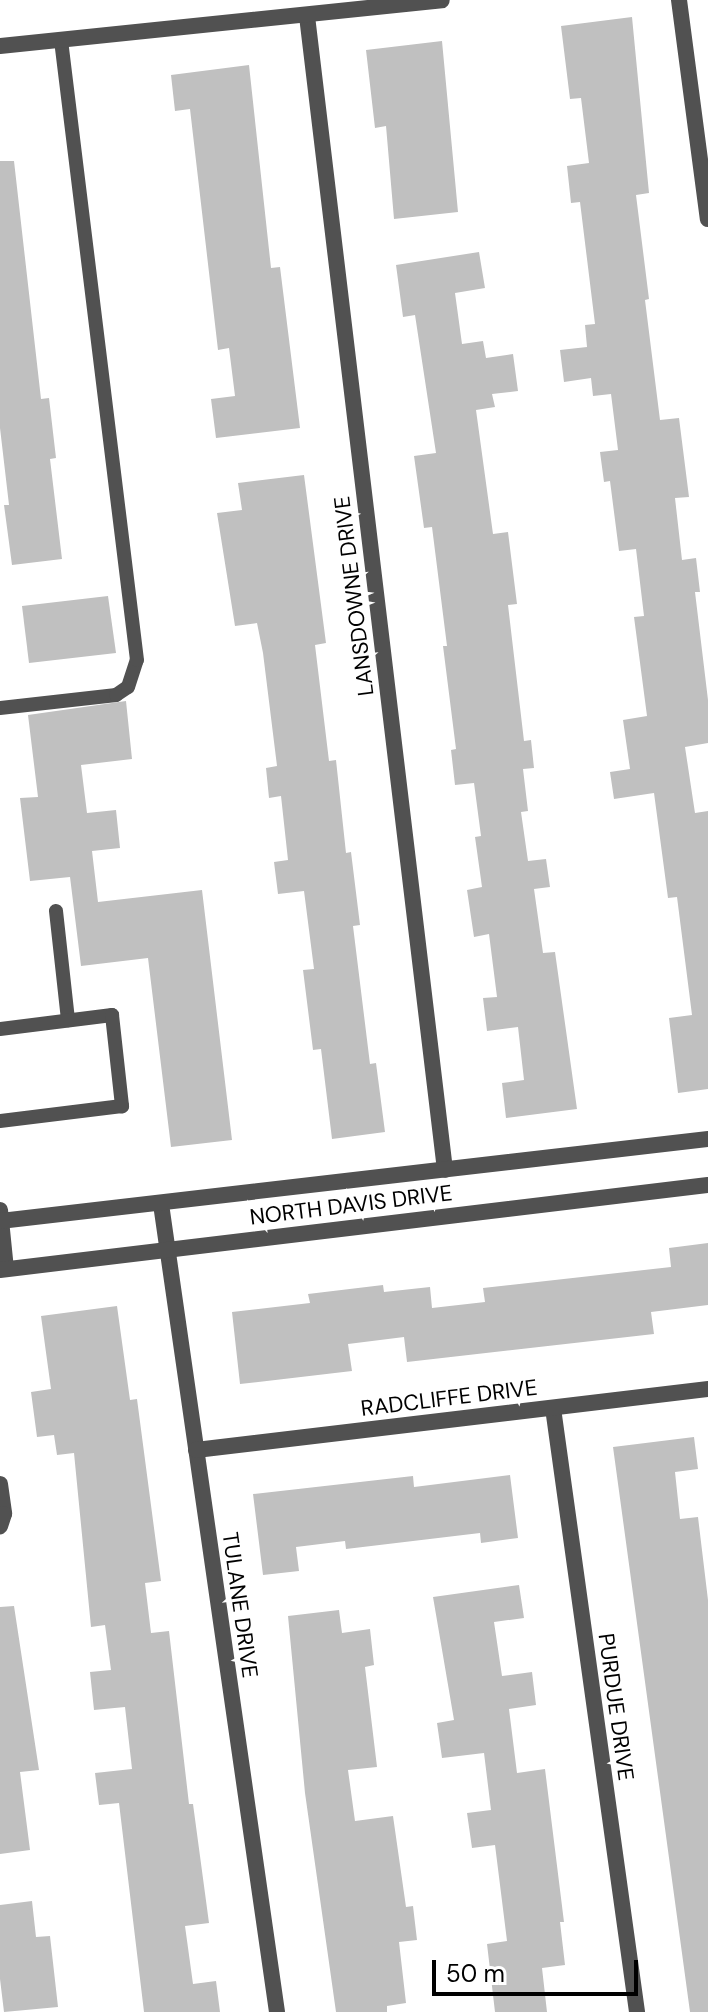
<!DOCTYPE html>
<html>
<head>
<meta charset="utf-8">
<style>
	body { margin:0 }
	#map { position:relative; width:708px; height:2012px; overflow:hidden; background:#fff; font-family:"DM Sans",sans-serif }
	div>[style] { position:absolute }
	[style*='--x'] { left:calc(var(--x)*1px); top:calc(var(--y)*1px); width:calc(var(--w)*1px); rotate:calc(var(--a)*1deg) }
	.building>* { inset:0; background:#c0c0c0 }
	.service>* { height:14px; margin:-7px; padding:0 7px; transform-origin:7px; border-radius:7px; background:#515151 }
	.minor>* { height:16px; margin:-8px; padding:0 8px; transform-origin:8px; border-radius:8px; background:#515151 }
	.tertiary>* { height:16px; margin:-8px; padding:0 8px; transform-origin:8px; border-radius:8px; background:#515151 }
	span { translate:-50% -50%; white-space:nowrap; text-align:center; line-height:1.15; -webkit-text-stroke:8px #fff; paint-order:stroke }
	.street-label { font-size:22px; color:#000 }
	.scale { position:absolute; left:432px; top:1960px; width:206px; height:36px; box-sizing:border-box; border:4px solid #000; border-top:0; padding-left:10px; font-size:24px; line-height:28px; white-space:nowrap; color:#000; -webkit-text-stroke:6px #fff; paint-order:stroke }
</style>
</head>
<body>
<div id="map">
	<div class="building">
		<i style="clip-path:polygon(632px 17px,649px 193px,636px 195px,649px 299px,645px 300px,660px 420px,679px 418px,689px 497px,675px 498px,682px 560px,696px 558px,700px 592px,695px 592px,708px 700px,708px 743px,685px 747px,695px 813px,708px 811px,708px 1089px,678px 1093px,669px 1018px,692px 1015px,677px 897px,668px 898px,654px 793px,614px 799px,610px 772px,630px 769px,623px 720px,647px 716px,634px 617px,644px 616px,636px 549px,619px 551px,610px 481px,604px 482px,600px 452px,618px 450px,611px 394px,593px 396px,591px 378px,564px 382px,560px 350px,587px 347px,585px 325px,595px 324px,580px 202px,571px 203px,567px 166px,589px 163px,581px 98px,570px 99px,561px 26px)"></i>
		<i style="clip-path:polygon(442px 41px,458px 212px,394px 219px,386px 126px,375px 128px,366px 50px)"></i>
		<i style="clip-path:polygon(249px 65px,271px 268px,280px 267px,300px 428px,216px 438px,211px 399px,235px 396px,229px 348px,218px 350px,190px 109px,175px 111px,171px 75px)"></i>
		<i style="clip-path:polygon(0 161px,14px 161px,41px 399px,49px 398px,56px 458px,50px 459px,62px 559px,12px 565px,4px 505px,9px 505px,0 428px)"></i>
		<i style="clip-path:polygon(479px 252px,485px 288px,455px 293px,462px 344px,483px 341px,486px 358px,513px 354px,518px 391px,492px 394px,495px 407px,476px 410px,493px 534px,508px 532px,517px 604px,508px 605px,524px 741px,531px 740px,534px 768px,523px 769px,528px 811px,521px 812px,528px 861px,546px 859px,550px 887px,534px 889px,543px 953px,555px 952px,577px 1109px,506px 1118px,502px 1083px,524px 1080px,518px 1027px,487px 1031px,483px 998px,497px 997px,489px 934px,474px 937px,467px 890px,482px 887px,475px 837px,481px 836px,474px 783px,455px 785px,451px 750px,456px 749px,443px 646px,447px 646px,432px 527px,424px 528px,414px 456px,436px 453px,415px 315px,403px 317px,396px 265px)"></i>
		<i style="clip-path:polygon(304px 475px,326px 643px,315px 645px,329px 761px,336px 760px,346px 853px,351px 852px,360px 925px,353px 926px,370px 1064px,376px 1063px,385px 1132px,332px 1139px,321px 1049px,313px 1050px,303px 970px,314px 969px,304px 891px,278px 894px,274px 862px,288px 860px,281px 796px,269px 798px,266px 768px,277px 766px,263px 653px,257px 623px,235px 626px,217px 513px,242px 510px,238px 483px)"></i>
		<i style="clip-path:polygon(108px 596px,116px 653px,29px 663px,22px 606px)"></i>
		<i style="clip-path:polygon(126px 701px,132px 759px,81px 765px,87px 813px,116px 810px,120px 848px,92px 851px,98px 902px,202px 890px,232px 1140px,171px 1147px,148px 958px,81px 966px,70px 877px,30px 881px,20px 798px,38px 797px,28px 715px)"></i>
		<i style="clip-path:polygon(708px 1243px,708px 1305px,651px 1312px,654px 1334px,407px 1362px,404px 1337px,348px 1344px,352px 1371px,240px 1384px,232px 1312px,310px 1303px,308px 1294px,383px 1285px,384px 1292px,430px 1287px,432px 1308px,485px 1302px,483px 1288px,671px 1267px,669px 1248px)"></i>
		<i style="clip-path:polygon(117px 1306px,130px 1400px,137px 1399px,161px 1581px,145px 1583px,151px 1633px,169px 1631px,189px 1804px,193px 1804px,209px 1923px,185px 1926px,193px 1984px,216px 1981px,220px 2012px,144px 2012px,119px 1803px,99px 1805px,95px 1773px,132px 1769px,125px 1707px,94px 1710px,90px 1672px,111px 1670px,105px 1625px,91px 1627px,74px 1453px,57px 1455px,54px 1435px,37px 1437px,31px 1392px,51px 1389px,41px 1316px)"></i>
		<i style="clip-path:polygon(694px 1437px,698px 1469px,675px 1472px,680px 1519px,698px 1517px,708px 1600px,708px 2012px,690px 2012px,613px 1447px)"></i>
		<i style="clip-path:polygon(510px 1475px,518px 1538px,481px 1543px,480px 1533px,346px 1549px,345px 1541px,296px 1547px,299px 1571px,263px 1575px,253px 1494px,413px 1476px,414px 1487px)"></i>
		<i style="clip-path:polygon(519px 1585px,524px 1618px,494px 1622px,502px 1676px,532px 1672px,536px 1705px,509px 1709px,517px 1773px,545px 1769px,564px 1922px,560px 1922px,565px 1965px,542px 1968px,547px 2012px,495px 2012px,487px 1944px,507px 1941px,495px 1845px,472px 1848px,467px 1813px,491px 1810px,484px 1753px,442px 1758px,437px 1723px,454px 1720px,433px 1597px)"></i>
		<i style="clip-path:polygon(14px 1606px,39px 1770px,20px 1772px,30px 1850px,0 1854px,0 1607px)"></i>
		<i style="clip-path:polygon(339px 1610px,342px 1633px,370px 1629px,374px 1665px,365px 1667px,377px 1767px,348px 1770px,355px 1821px,393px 1816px,406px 1907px,413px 1906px,417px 1940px,399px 1942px,406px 2003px,387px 2006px,387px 2012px,336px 2012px,305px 1793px,288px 1616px)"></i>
		<i style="clip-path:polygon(32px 1901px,36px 1937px,50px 1936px,58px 2007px,4px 2012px,0 1979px,0 1905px)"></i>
	</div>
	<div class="service">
		<i style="--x:0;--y:708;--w:117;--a:-6.4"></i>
		<i style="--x:116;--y:695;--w:14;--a:-34"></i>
		<i style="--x:128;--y:687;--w:28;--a:-72"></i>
		<i style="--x:137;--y:660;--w:625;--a:-96.99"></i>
		<i style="--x:56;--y:911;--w:110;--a:83.7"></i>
		<i style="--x:0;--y:1029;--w:113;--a:-7.1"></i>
		<i style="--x:112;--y:1015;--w:92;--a:83.7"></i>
		<i style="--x:122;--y:1106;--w:123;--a:173"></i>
	</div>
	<div class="minor">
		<i style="--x:679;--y:0;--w:221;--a:82.5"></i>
		<i style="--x:307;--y:16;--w:1162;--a:83.18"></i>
		<i style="--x:0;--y:46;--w:444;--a:-5.9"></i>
		<i style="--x:161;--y:1204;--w:816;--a:81.83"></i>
		<i style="--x:0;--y:1210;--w:59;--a:84.2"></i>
		<i style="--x:553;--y:1408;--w:610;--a:82.08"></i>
		<i style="--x:196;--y:1450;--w:516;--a:-6.79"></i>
		<i style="--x:0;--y:1484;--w:30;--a:82"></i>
		<i style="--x:4;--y:1514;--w:13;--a:108"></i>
	</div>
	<div class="tertiary">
		<i style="--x:0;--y:1221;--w:713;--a:-6.61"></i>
		<i style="--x:0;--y:1270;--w:713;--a:-6.85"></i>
	</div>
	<div class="street-label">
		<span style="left:354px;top:596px;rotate:-97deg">LANSDOWNE DRIVE</span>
		<span style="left:351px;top:1205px;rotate:-7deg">NORTH DAVIS DRIVE</span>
		<span style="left:449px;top:1398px;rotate:-7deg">RADCLIFFE DRIVE</span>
		<span style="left:240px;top:1605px;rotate:82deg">TULANE DRIVE</span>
		<span style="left:616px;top:1707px;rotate:82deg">PURDUE DRIVE</span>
	</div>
	<div class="scale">50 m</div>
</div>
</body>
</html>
